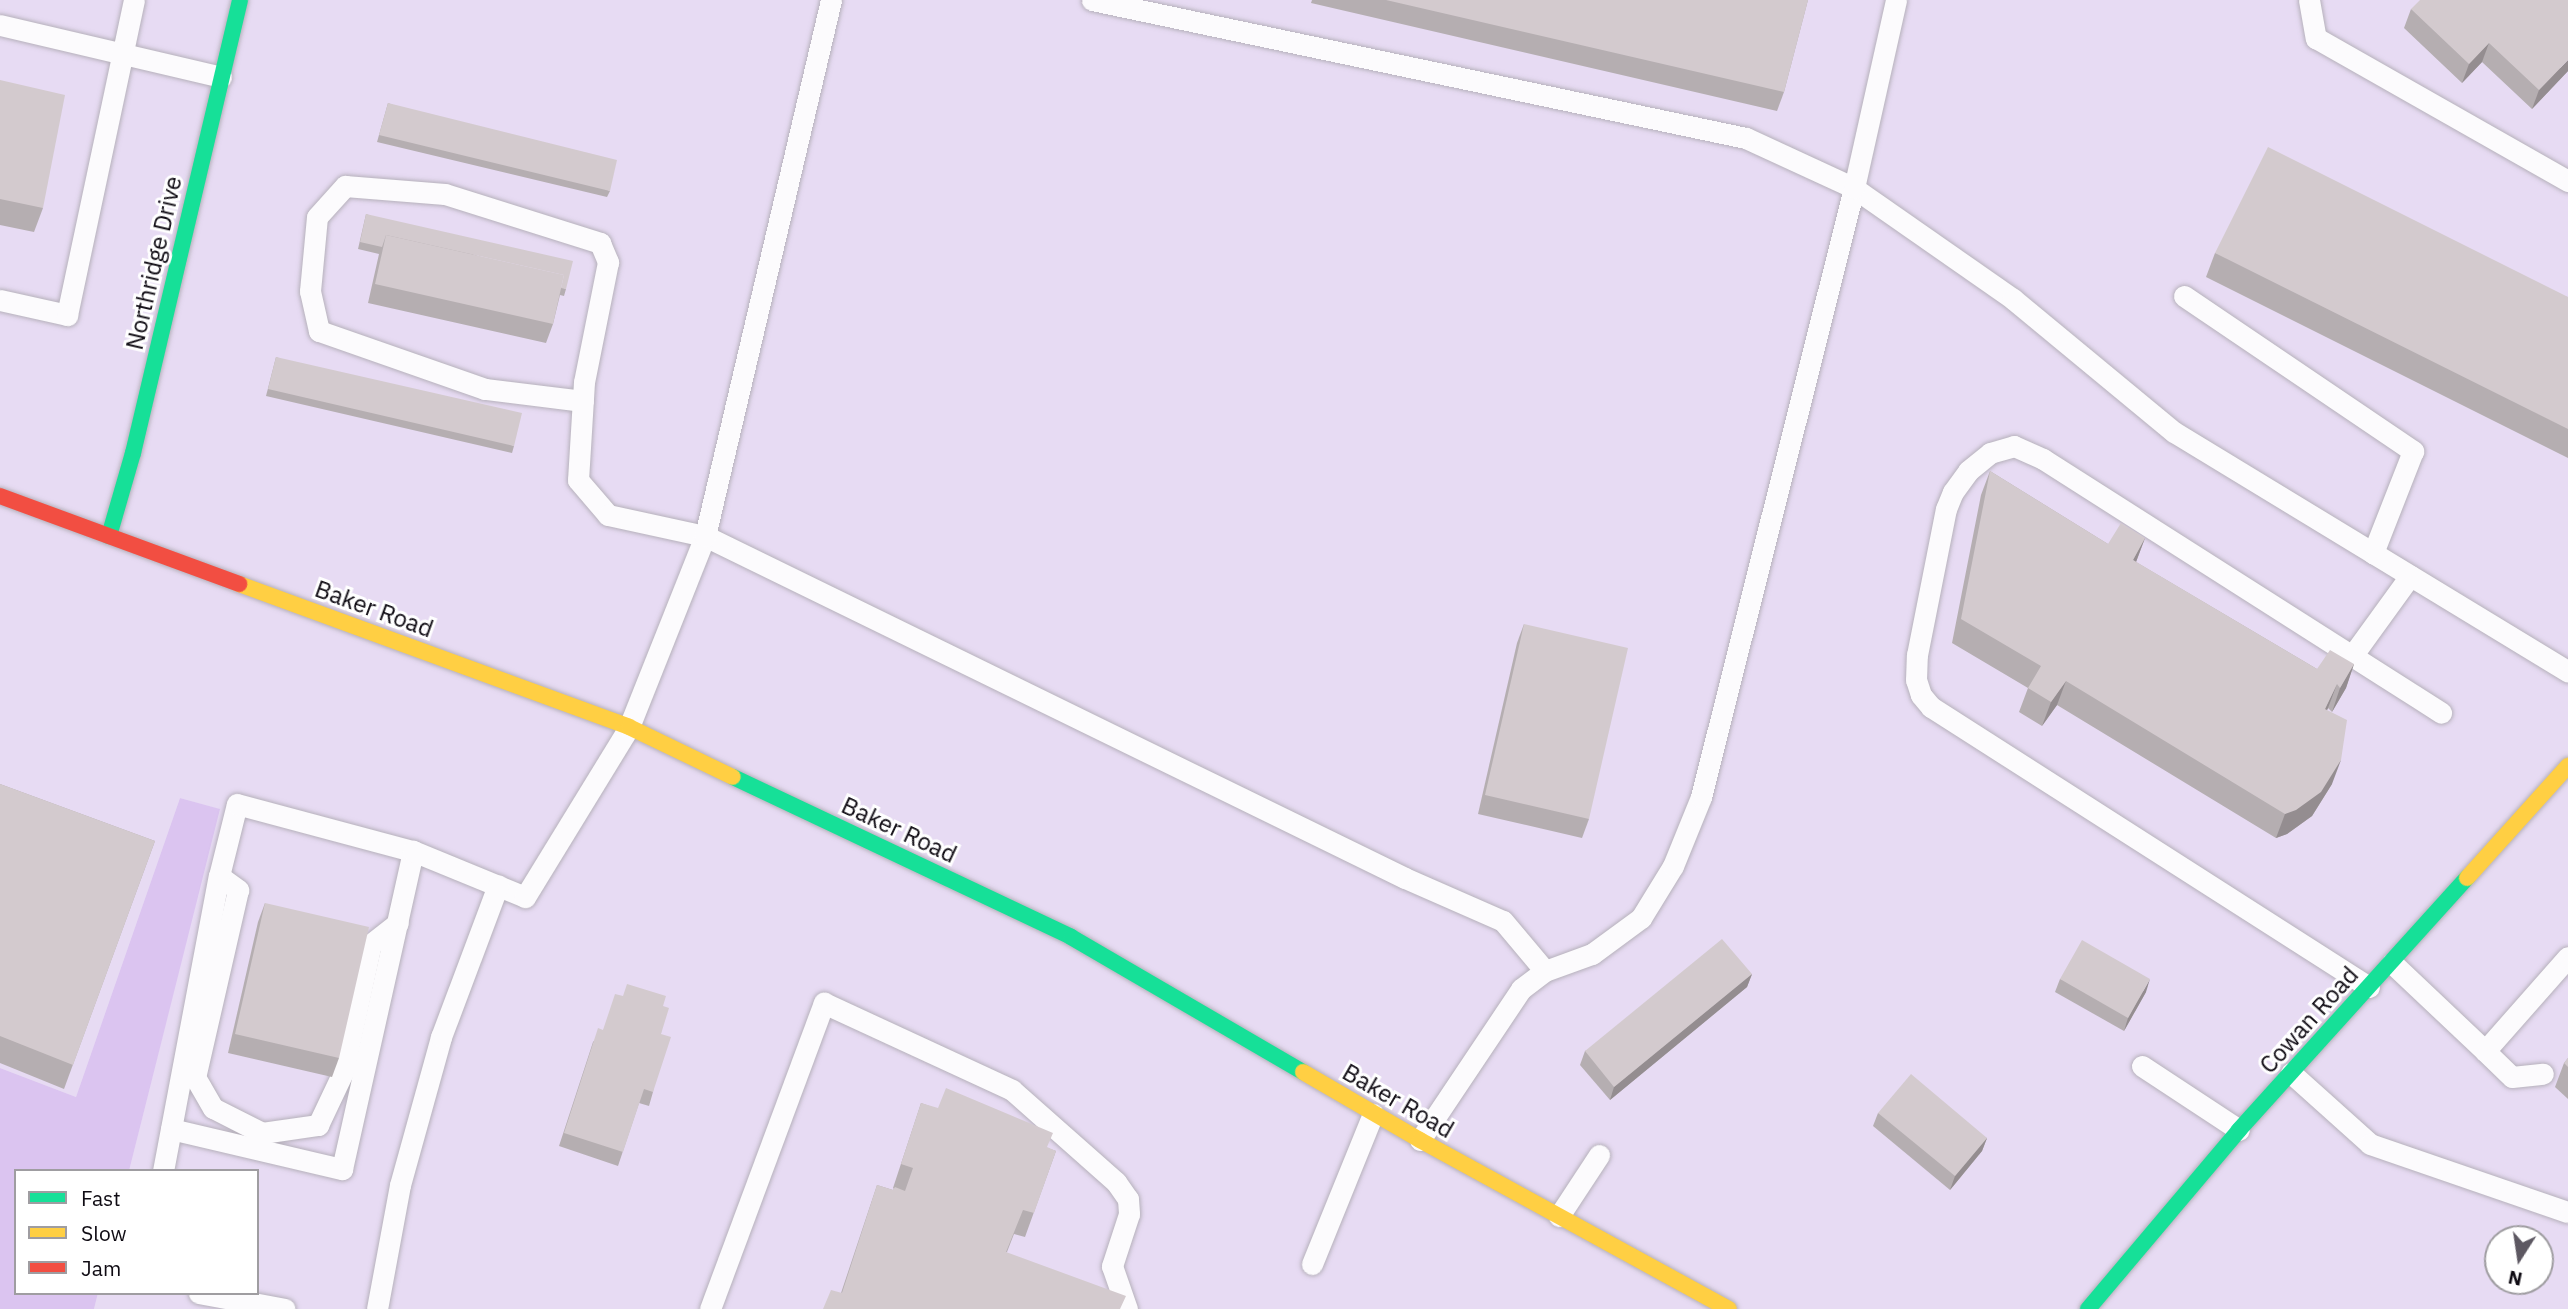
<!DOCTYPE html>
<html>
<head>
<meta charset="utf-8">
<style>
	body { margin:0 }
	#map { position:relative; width:2568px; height:1309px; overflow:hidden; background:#ede6f4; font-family:"IBM Plex Sans",sans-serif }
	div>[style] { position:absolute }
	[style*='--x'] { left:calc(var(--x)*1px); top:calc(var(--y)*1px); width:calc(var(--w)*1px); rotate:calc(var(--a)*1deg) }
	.built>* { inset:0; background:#e7dbf3 }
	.green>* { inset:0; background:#dbc4f0 }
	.roads { filter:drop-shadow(0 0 2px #b6b1bb) drop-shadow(0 0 2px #b6b1bb) }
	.lane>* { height:21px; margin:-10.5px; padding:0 10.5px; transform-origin:10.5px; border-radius:10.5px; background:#fcfbfd }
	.fast>* { height:16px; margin:-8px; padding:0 8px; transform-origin:8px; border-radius:8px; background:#16e098 }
	.slow>* { height:16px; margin:-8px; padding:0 8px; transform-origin:8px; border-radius:8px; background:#ffcf43 }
	.jam>* { height:16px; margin:-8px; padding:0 8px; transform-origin:8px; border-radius:8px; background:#f24e42 }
	.wall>* { inset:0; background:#b5aeb1 }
	.shaded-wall>* { inset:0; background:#948d90 }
	.building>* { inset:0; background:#d3cace }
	span { translate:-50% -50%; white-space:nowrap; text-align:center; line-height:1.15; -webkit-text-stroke:6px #fff; paint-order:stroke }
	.street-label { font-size:24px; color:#0f0b13 }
	.legend { position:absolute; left:14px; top:1169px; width:245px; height:126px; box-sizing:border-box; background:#fff; border:2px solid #9f9da1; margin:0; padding:9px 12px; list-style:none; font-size:21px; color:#0f0b13 }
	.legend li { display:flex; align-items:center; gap:14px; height:35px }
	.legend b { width:35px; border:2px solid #9f9da1 }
	.north { position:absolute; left:2484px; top:1225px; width:70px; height:70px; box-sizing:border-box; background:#fff; border:2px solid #9f9da1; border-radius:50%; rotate:192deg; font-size:19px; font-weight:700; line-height:28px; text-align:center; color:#0f0b13 }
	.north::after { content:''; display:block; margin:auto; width:24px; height:32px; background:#5d5862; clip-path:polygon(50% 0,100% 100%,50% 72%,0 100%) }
</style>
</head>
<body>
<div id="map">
	<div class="built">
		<i style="clip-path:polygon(evenodd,0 0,2568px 0,2568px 1309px,94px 1309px,98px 1293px,257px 1293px,257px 1171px,129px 1171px,219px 809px,180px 798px,76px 1097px,0 1068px,0 0,2498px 1239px,2540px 1239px,2540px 1281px,2498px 1281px,2498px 1239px)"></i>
	</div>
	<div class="green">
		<i style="clip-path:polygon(180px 798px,220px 809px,129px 1171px,16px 1171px,16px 1293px,98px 1293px,94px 1309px,0 1309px,0 1068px,76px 1097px)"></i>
	</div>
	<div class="roads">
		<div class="lane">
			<i style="--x:1092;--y:0;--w:668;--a:11.92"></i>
			<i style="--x:1746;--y:138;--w:119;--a:24.8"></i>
			<i style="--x:1854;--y:188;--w:194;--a:34.9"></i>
			<i style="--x:2013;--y:299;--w:209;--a:39.6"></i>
			<i style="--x:2174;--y:432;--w:461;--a:31.3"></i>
			<i style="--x:2309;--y:0;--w:39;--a:80"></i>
			<i style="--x:2316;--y:38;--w:290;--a:29.6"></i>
			<i style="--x:0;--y:25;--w:227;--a:13.2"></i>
			<i style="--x:2184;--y:296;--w:277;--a:34.1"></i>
			<i style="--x:2413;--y:451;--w:110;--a:111.4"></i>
			<i style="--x:0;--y:300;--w:69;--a:12.6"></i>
			<i style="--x:67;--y:315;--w:322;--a:-78"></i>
			<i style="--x:583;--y:401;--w:99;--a:-173"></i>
			<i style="--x:485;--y:389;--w:176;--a:-160.7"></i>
			<i style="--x:319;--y:331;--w:41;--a:-102.7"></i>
			<i style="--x:310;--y:291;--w:74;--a:-84.6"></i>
			<i style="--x:317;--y:217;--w:42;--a:-47.9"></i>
			<i style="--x:345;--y:186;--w:100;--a:4.6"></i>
			<i style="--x:445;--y:194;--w:163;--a:17.5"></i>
			<i style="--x:600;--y:243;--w:21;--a:67"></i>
			<i style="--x:608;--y:262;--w:122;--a:101.3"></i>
			<i style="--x:584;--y:382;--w:98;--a:93.5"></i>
			<i style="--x:578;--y:480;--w:46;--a:49.4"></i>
			<i style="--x:608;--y:515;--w:99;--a:12.2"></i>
			<i style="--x:705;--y:536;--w:779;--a:26.04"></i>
			<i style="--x:1405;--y:878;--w:107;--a:23.7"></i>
			<i style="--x:1503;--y:921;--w:65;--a:50"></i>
			<i style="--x:2352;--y:656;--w:99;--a:-54.1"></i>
			<i style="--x:219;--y:876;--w:24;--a:36"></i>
			<i style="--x:238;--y:890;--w:192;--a:102.9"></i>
			<i style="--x:195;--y:1077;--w:36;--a:60"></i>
			<i style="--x:213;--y:1108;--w:55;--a:27"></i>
			<i style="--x:262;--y:1133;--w:57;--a:-8.1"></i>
			<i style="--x:318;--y:1125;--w:59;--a:-64.7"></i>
			<i style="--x:343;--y:1072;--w:131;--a:-77.7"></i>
			<i style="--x:371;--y:944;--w:34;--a:-38"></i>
			<i style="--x:2392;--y:963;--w:128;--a:43.4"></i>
			<i style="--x:2485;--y:1051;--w:125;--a:-48.6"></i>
			<i style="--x:2369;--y:987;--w:520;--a:-147.41"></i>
			<i style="--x:1931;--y:707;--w:16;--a:-130"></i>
			<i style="--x:1921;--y:695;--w:16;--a:-108"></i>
			<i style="--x:1916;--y:680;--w:25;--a:-88"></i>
			<i style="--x:1917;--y:655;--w:149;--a:-78.8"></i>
			<i style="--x:1946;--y:509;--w:18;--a:-68"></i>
			<i style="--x:1953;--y:492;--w:26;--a:-54"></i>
			<i style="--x:1968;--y:471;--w:28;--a:-39"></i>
			<i style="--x:1990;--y:453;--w:25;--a:-16"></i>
			<i style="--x:2014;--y:446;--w:32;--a:24"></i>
			<i style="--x:2043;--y:459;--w:472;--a:32.5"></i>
			<i style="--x:2485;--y:1051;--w:37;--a:44"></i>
			<i style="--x:2512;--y:1077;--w:31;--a:-6"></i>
			<i style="--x:2142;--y:1066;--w:116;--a:33.4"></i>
			<i style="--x:2291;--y:1073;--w:106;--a:41.9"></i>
			<i style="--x:2370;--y:1144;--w:209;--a:19"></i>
			<i style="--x:171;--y:1129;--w:176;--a:13.2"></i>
			<i style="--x:342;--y:1169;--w:326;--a:-77.4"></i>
			<i style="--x:1420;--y:1140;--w:182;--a:-56.2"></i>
			<i style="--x:1521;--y:989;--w:30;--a:-37"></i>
			<i style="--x:1545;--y:971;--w:50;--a:-19.9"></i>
			<i style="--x:1592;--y:954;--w:61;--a:-36.3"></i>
			<i style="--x:1641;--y:918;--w:61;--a:-58.4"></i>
			<i style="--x:1673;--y:866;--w:74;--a:-67.9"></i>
			<i style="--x:1701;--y:797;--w:628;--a:-75.9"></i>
			<i style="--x:1854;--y:188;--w:193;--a:-77.4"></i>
			<i style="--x:163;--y:1171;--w:300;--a:-79.3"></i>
			<i style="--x:219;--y:876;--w:74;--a:-76"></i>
			<i style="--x:237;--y:804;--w:182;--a:15"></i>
			<i style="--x:413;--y:851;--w:121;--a:22.3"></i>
			<i style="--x:525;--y:897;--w:199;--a:-58.5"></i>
			<i style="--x:629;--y:727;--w:206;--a:-68.3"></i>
			<i style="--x:705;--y:536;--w:551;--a:-76.77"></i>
			<i style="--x:1559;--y:1216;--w:73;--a:-56.7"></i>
			<i style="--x:1312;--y:1264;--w:162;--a:-67.9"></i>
			<i style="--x:199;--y:1293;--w:87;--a:10.5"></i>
			<i style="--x:377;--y:1309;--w:126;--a:-79.5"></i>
			<i style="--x:400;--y:1185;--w:154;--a:-74.5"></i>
			<i style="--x:441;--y:1037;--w:162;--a:-69.4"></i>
			<i style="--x:710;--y:1309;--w:327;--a:-69.6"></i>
			<i style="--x:824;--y:1003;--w:207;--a:24.8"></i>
			<i style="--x:1012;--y:1090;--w:139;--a:41.5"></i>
			<i style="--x:1116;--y:1182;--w:21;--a:55"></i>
			<i style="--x:1128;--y:1199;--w:15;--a:86"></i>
			<i style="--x:1129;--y:1214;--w:55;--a:108.1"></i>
			<i style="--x:1112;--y:1266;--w:46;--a:70.8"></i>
		</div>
		<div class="fast">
			<i style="--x:109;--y:536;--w:86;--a:-73.9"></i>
			<i style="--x:133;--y:453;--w:465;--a:-76.7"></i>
			<i style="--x:733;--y:777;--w:374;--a:25.3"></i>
			<i style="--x:1071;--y:937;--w:268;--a:30.2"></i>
			<i style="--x:2088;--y:1309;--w:234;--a:-49.8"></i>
			<i style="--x:2239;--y:1130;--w:340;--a:-47.9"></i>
		</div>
		<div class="slow">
			<i style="--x:239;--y:584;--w:415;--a:20.1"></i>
			<i style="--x:629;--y:727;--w:115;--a:25.7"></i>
			<i style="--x:2467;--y:878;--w:151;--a:-48"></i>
			<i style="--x:1303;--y:1072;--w:135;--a:30.2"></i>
			<i style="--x:1420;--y:1140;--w:352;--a:28.7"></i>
		</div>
		<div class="jam">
			<i style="--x:0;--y:496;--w:255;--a:20.2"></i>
		</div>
	</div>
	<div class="wall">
		<i style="clip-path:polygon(1312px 0,1808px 0,1784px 92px,1777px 111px,1311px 3px)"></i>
		<i style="clip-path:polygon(2411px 9px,2568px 71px,2532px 109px,2482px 62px,2462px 83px,2404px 28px)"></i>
		<i style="clip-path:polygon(0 80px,43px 208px,34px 232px,0 225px)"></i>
		<i style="clip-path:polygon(388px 103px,610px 191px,607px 197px,377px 142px)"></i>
		<i style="clip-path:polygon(366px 214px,566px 289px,564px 296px,560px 295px,553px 324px,546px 343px,368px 303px,379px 254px,358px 249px)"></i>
		<i style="clip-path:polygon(2215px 253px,2568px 297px,2568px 458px,2206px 277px)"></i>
		<i style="clip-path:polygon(276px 357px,514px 446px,512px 453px,266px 396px)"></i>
		<i style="clip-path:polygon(1990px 471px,2108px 544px,2145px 538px,2136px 562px,2317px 669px,2354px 664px,2346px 688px,2332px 712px,2328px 708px,2327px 710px,2332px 784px,2312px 816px,2287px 834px,2276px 838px,2057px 705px,2042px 726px,2019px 712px,2028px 688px,1952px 643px,1981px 495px)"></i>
		<i style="clip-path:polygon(1524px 624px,1589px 819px,1582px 838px,1478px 814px,1517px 643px)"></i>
		<i style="clip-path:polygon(0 784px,155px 841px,64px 1089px,0 1063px)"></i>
		<i style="clip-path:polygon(265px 903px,339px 1058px,332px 1077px,228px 1053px,258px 922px)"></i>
		<i style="clip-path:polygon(1752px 974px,1747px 987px,1610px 1100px,1580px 1065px,1585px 1051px)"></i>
		<i style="clip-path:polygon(2060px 979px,2146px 992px,2124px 1031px,2055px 992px)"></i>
		<i style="clip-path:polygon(663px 1006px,661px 1034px,653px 1092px,649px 1106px,639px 1103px,618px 1166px,559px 1146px,593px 1042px,603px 1030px)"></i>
		<i style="clip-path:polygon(2568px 1058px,2568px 1099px,2555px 1087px,2564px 1063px)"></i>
		<i style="clip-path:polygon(921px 1103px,1056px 1151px,1025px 1237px,1014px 1234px,1007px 1252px,841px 1293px,877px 1185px,893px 1190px,894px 1189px,893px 1188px)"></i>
		<i style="clip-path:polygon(1878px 1113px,1987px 1138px,1982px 1151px,1950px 1190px,1873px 1126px)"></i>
	</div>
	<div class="shaded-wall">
		<i style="clip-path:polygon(2489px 43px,2482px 62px,2462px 83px,2469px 64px)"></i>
		<i style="clip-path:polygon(2568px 60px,2568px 71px,2532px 109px,2539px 90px)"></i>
		<i style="clip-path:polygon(2145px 538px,2136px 562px,2133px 560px)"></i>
		<i style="clip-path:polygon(2354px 664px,2346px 688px,2332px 712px,2340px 688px)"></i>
		<i style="clip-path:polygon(2066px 681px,2057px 705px,2042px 726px,2051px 702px)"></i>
		<i style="clip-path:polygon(2337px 684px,2328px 708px,2316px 733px,2325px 709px)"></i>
		<i style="clip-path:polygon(2341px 760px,2332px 784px,2312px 816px,2287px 834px,2276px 838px,2285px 814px)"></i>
		<i style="clip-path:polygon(1752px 974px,1747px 987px,1610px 1100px,1614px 1087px)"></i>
		<i style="clip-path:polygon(2150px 979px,2146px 992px,2124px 1031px,2128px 1018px)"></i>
		<i style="clip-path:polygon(1987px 1138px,1982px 1151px,1950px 1190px,1955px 1176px)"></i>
	</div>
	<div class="building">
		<i style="clip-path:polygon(1386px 0,1808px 0,1784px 92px)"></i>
		<i style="clip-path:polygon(2420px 0,2568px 0,2568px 60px,2539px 90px,2489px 43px,2469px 64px,2411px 9px)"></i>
		<i style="clip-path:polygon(0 80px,65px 95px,43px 208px,0 199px)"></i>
		<i style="clip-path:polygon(388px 103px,617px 160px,610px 191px,379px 135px)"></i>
		<i style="clip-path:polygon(2268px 147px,2568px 297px,2568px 429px,2215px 253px)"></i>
		<i style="clip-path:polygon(366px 214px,573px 261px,566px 289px,561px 288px,564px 275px,386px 235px,382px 247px,360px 242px)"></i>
		<i style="clip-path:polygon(386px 235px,564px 275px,553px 324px,375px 284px)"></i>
		<i style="clip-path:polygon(276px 357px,522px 413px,514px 446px,268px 389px)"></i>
		<i style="clip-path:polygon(1990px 471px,2108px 544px,2121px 523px,2145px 538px,2133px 560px,2317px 669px,2330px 650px,2354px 664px,2340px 688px,2337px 684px,2325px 709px,2347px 720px,2341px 760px,2321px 792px,2296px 810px,2285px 814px,2066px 681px,2051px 702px,2028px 688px,2041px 666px,1961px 619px)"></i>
		<i style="clip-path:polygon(1524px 624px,1628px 648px,1589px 819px,1485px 795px)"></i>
		<i style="clip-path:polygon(0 784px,155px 841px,73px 1065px,0 1036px)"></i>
		<i style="clip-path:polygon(265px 903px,369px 927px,339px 1058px,235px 1034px)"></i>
		<i style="clip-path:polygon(1722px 939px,1752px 974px,1614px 1087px,1585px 1051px)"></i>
		<i style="clip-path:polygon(2082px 940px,2150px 979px,2128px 1018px,2060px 979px)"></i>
		<i style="clip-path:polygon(627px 984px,666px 996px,663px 1006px,669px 1008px,661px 1034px,671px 1037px,653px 1092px,644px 1089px,623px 1152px,564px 1133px,598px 1028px,603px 1030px,615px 994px,623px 996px)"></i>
		<i style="clip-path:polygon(2568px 1058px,2568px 1067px,2564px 1063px)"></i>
		<i style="clip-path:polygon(1911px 1074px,1987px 1138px,1955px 1176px,1878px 1113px)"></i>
		<i style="clip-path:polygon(946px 1088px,1053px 1133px,1047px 1147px,1056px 1151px,1034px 1213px,1023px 1210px,1006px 1252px,1126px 1296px,1120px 1309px,823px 1309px,831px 1290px,842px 1293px,877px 1185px,893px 1190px,895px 1187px,905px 1191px,913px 1168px,901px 1164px,921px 1103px,938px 1108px)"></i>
	</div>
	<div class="street-label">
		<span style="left:154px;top:263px;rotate:-77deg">Northridge Drive</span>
		<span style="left:374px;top:609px;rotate:20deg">Baker Road</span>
		<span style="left:899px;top:830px;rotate:25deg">Baker Road</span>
		<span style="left:2309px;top:1020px;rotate:-48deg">Cowan Road</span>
		<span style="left:1398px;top:1101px;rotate:30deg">Baker Road</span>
	</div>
	<ul class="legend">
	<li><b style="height:9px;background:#16e098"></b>Fast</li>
	<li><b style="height:9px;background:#ffcf43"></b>Slow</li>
	<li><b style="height:9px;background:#f24e42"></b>Jam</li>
	</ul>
	<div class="north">N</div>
</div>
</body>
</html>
